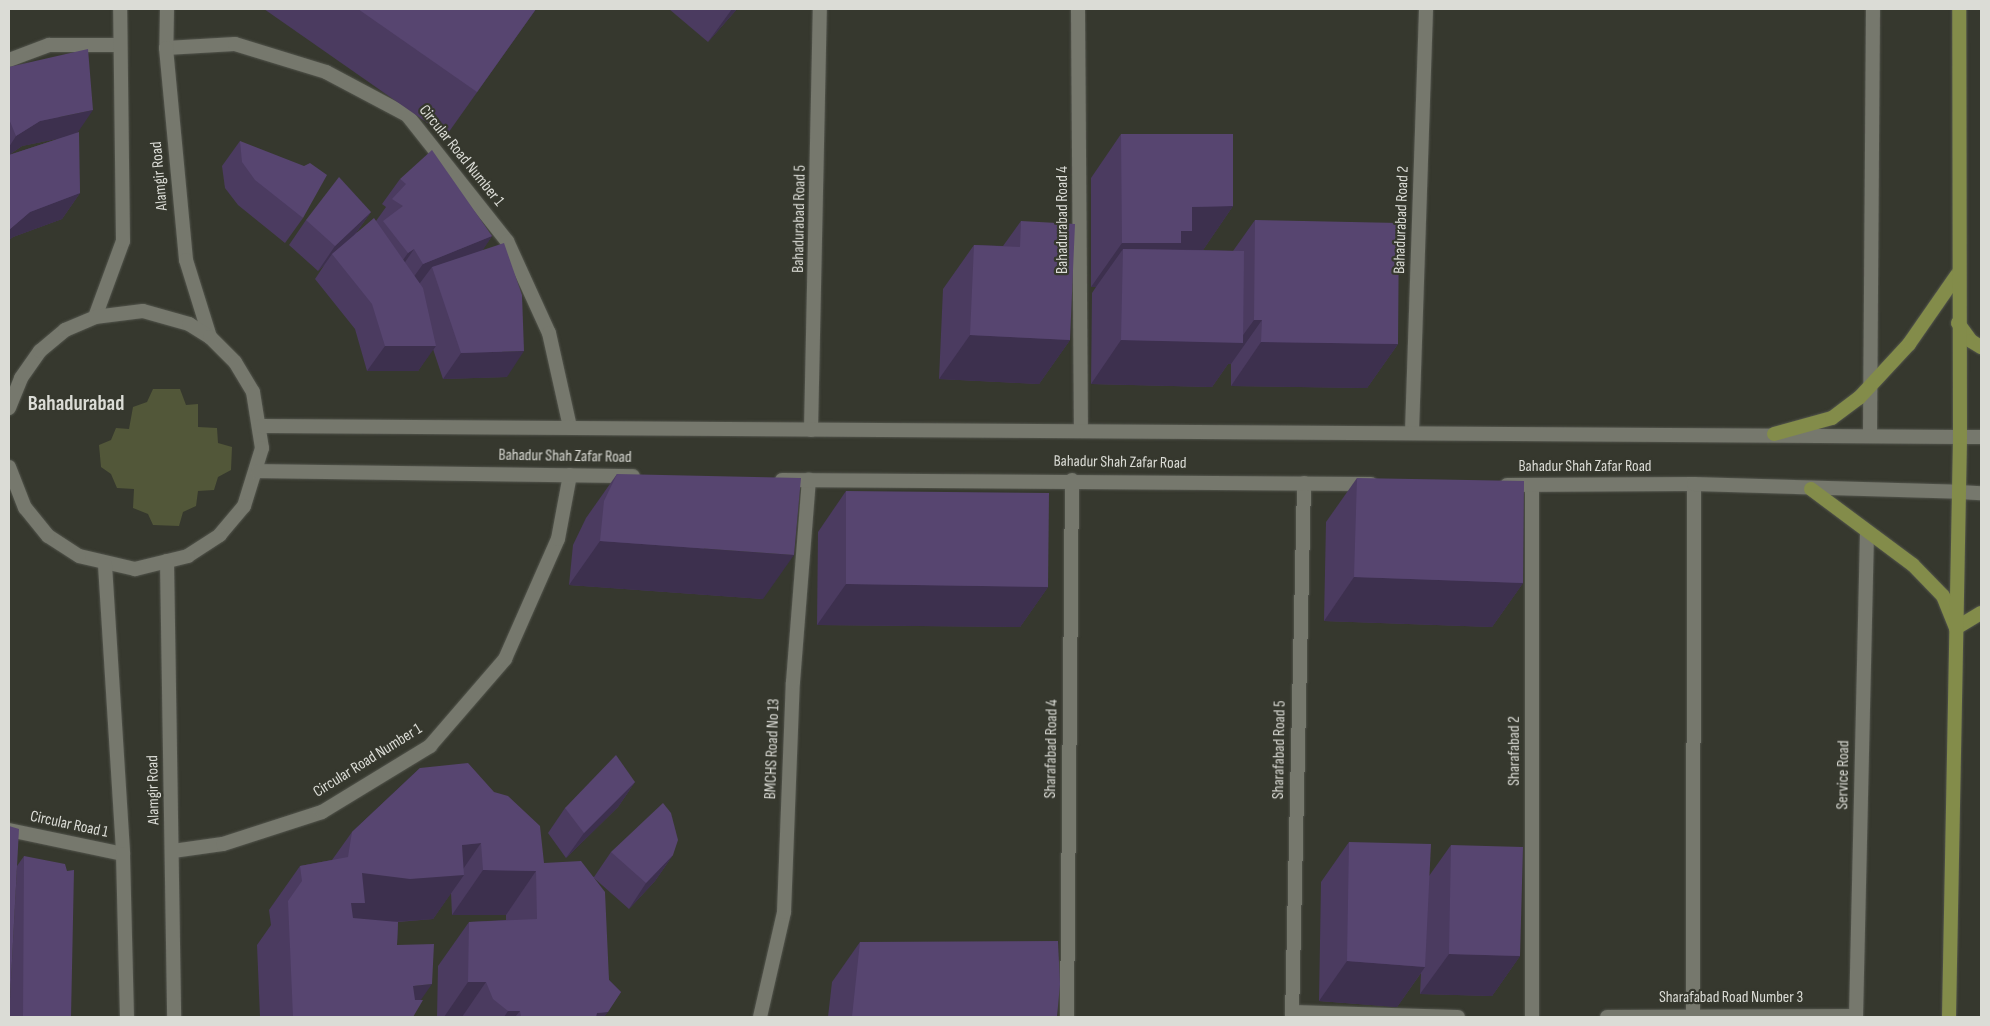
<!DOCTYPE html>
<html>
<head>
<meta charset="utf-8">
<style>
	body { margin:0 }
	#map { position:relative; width:1990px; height:1026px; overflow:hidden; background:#36382e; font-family:"Sofia Sans Condensed",sans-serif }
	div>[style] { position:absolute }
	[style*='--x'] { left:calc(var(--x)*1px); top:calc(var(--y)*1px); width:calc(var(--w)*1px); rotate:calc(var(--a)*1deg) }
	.green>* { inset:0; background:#525739 }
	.roads { filter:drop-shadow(0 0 1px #52544c) drop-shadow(0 0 1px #52544c) }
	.minor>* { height:14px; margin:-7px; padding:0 7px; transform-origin:7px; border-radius:7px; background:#76786d }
	.tertiary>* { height:14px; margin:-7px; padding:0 7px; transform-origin:7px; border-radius:7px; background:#76786d }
	.secondary>* { height:14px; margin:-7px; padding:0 7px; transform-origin:7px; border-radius:7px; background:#76786d }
	.primary>* { height:14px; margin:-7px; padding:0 7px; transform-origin:7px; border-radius:7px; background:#838c4a }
	.wall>* { inset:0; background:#4b3b60 }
	.shaded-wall>* { inset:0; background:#3d304e }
	.building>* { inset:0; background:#574570 }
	span { translate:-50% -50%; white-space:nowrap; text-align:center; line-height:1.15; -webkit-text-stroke:4.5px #36382e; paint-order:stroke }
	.street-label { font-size:16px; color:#dbdcd6 }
	.district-label { font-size:21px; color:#dbdcd6; font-weight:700 }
	.frame { position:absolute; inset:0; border:10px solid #dbdcd6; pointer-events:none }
</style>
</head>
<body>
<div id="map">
	<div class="green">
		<i style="clip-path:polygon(153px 389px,180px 389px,186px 405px,198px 404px,198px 427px,217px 428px,218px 443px,232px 447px,231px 470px,218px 477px,214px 490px,198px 491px,196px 506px,183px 512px,179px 526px,153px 525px,148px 514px,133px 508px,134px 489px,117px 488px,111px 474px,101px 467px,99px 445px,111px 440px,116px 428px,129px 429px,133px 407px,147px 402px)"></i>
	</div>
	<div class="roads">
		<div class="minor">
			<i style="--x:1078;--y:9;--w:421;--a:89.6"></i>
			<i style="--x:166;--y:48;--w:69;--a:-3.3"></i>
			<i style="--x:235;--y:44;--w:95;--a:17.1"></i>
			<i style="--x:326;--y:72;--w:92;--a:28"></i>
			<i style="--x:407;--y:115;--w:161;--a:51.6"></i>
			<i style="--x:507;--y:241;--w:101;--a:65.5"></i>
			<i style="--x:549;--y:333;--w:96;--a:77.4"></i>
			<i style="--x:9;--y:60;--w:43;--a:-20.6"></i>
			<i style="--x:49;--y:45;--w:70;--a:0"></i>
			<i style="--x:811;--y:430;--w:421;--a:-88.8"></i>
			<i style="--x:1412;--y:432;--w:423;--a:-88.1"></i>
			<i style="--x:1870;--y:434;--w:425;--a:-89.6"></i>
			<i style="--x:1532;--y:486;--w:531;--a:90"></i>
			<i style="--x:9;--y:830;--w:116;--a:11.9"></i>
			<i style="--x:173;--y:851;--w:50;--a:-8"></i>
			<i style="--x:223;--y:844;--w:104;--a:-17.9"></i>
			<i style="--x:322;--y:812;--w:127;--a:-31.4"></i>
			<i style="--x:430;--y:746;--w:115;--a:-49.2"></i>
			<i style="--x:505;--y:659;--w:131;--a:-66.2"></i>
			<i style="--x:558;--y:539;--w:65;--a:-79.4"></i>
			<i style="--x:1292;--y:1012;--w:166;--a:1.7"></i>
			<i style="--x:1693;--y:1015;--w:531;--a:-89.89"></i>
			<i style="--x:760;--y:1017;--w:108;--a:-77.1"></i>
			<i style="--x:784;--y:912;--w:230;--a:-87.8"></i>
			<i style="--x:793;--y:682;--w:203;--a:-85.5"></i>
			<i style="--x:1067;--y:1017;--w:537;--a:-89.47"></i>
			<i style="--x:1292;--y:1017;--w:534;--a:-88.71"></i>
			<i style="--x:1607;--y:1017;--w:249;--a:-0.2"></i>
			<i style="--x:1856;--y:1017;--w:484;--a:-88.7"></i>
		</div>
		<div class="tertiary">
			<i style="--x:167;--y:9;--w:39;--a:91"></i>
			<i style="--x:166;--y:48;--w:213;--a:84.6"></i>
			<i style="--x:186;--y:260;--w:81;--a:72.7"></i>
			<i style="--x:95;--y:317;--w:81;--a:-69.8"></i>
			<i style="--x:123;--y:241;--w:232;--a:-90.7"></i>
			<i style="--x:9;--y:408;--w:32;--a:-68"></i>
			<i style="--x:21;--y:378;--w:33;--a:-55"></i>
			<i style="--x:40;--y:351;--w:33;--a:-40"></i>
			<i style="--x:65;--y:330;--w:33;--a:-23"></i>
			<i style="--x:95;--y:317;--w:48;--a:-7.1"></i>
			<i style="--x:143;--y:311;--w:48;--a:15.8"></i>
			<i style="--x:189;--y:324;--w:25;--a:32"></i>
			<i style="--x:210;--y:337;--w:35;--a:45"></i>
			<i style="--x:235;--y:362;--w:35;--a:59"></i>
			<i style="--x:253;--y:392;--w:57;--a:80.9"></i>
			<i style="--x:262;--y:448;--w:61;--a:107.2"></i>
			<i style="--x:244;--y:506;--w:38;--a:130"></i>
			<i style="--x:220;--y:535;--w:38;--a:147"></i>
			<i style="--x:188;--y:556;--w:55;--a:166.2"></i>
			<i style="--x:135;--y:569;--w:57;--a:-166.9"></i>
			<i style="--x:79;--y:556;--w:37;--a:-147"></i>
			<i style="--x:48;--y:536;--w:36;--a:-129"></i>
			<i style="--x:25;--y:508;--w:44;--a:-111.3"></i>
			<i style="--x:261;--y:426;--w:1699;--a:0.37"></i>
			<i style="--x:258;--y:471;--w:375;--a:0.8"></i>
			<i style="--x:782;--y:480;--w:589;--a:0.39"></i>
			<i style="--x:1507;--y:485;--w:187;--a:-0.3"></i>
			<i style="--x:1694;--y:484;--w:265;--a:1.7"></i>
			<i style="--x:167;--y:561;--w:456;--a:89.1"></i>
			<i style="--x:105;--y:565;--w:290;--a:86.4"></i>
			<i style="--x:123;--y:854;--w:163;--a:88.6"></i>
		</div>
		<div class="secondary">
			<i style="--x:1960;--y:437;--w:21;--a:0"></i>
			<i style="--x:1959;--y:492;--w:22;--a:3"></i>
		</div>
		<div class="primary">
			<i style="--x:1958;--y:323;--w:22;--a:54"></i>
			<i style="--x:1971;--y:341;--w:12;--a:31"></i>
			<i style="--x:1774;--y:434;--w:60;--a:-15.4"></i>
			<i style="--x:1832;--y:418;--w:34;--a:-37"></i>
			<i style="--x:1859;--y:398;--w:74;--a:-47.2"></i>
			<i style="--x:1909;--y:344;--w:84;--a:-55.2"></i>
			<i style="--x:1811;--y:489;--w:127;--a:36.7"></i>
			<i style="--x:1913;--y:565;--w:43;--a:45.9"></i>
			<i style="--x:1943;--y:596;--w:35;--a:68"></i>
			<i style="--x:1956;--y:628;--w:29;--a:-31"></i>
			<i style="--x:1949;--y:1017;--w:580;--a:-88.91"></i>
			<i style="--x:1960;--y:437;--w:428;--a:-90.1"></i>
		</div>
	</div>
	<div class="wall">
		<i style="clip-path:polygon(264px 9px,536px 9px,446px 136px)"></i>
		<i style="clip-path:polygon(669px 9px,737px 9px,708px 42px)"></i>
		<i style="clip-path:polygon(evenodd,9px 67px,77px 133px,80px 193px,62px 219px,13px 237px,9px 240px,9px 67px,61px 138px,9px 155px,22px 146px,61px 138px)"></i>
		<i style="clip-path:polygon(1121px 134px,1233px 206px,1203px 250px,1233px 251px,1255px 220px,1398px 344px,1367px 388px,1231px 386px,1231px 364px,1228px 364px,1212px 387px,1091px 384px,1092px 293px,1096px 287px,1091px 287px,1091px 178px)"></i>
		<i style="clip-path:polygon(240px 141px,303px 218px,285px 243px,238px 205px,225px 188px,222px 166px)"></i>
		<i style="clip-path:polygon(400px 179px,492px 236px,483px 249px,507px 377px,443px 379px,433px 349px,418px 371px,367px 371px,355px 329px,315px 279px,325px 264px,318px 271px,289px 245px,306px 220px,371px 212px,356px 233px,376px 221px,386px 207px,382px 204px)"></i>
		<i style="clip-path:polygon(1021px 221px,1070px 340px,1039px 384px,939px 379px,943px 289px,974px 245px,1003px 246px)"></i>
		<i style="clip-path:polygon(617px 474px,763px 599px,569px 585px,573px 545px,586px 518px)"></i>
		<i style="clip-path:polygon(1357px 478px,1523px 583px,1492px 627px,1324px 621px,1326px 522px)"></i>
		<i style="clip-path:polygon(846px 491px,1048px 587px,1020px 627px,817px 625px,818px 532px)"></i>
		<i style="clip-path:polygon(420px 768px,544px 863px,594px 877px,611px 852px,673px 855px,655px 881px,629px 909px,594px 878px,609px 980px,621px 992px,604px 1017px,437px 1017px,438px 966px,469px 922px,506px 920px,506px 915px,452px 915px,451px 893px,433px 919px,398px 922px,397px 945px,421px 1000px,413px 1017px,260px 1017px,257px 945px,271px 925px,269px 910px,300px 866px,332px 860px,352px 832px)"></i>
		<i style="clip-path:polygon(635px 782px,618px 807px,566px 858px,548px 833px,565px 808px)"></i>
		<i style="clip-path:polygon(1349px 842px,1429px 876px,1451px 845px,1520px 956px,1492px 996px,1420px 994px,1421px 973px,1397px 1007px,1319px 1001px,1321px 882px)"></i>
		<i style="clip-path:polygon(24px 856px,71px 1017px,9px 1017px,17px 866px)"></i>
		<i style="clip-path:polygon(860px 942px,1057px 1017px,828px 1017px,832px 982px)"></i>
	</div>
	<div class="shaded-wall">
		<i style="clip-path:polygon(732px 9px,737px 9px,708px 42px)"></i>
		<i style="clip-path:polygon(93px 110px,76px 135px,22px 146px,9px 155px,9px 147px,16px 136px,40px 121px)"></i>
		<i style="clip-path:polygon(80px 193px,62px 219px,13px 237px,9px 240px,9px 230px,30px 212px)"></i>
		<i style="clip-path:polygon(1233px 206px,1203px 250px,1123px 249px,1096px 287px,1091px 287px,1122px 243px,1192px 207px)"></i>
		<i style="clip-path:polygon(371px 212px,353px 237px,332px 254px,325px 264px,318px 271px,335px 246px)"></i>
		<i style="clip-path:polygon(492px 236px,475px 262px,432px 267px,420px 283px,405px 289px,423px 264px)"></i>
		<i style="clip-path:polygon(414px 249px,397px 274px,390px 278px,408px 253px)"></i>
		<i style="clip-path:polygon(1254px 320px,1262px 320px,1231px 364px,1228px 364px,1212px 387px,1091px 384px,1121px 340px,1238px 342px)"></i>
		<i style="clip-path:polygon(970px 335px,1070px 340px,1039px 384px,939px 379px)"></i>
		<i style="clip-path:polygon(1261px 342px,1398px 344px,1367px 388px,1231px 386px)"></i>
		<i style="clip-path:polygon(385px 346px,436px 346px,418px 371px,367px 371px)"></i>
		<i style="clip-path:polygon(524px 351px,507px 377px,443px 379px,461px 353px)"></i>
		<i style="clip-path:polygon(600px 541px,794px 555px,763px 599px,569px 585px)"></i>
		<i style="clip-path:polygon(1354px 577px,1523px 583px,1492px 627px,1324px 621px)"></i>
		<i style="clip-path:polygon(846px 584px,1048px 587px,1020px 627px,817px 625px)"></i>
		<i style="clip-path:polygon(635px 782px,618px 807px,566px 858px,584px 833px)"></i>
		<i style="clip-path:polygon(481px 843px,459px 875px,464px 875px,433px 919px,379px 923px,334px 947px,362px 873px,462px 845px)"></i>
		<i style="clip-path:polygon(673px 855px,655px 881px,629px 909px,646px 883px)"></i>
		<i style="clip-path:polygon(483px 870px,536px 871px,506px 915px,452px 915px)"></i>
		<i style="clip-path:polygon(1449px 954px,1520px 956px,1492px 996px,1420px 994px)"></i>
		<i style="clip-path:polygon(1347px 961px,1425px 967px,1397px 1007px,1319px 1001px)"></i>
		<i style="clip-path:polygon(468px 982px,486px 982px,462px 1017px,444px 1017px)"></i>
		<i style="clip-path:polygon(432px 984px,409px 1017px,413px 986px)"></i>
		<i style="clip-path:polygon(508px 1011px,520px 1011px,515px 1017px,504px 1017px)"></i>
		<i style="clip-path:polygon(608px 1012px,604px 1017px,594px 1017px,597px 1013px)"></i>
	</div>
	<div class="building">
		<i style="clip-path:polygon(358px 9px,536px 9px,477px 92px)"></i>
		<i style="clip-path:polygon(88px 49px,93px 110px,40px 121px,16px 136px,9px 119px,9px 67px)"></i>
		<i style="clip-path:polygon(79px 132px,80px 193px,30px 212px,9px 230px,9px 155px)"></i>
		<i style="clip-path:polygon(1121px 134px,1233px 134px,1233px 206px,1192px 207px,1192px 231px,1181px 231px,1181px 243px,1122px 243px)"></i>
		<i style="clip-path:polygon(240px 141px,304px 166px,310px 163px,327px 175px,303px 218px,255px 180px,242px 162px)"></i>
		<i style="clip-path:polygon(432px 150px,492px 236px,423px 264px,414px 249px,408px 253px,383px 221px,403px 206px,392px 199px,406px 184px,400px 179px)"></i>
		<i style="clip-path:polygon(339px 177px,371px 212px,335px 246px,306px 220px)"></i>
		<i style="clip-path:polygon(374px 218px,423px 288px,436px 346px,385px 346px,372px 304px,332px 254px)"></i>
		<i style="clip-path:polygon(1255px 220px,1399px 223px,1398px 344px,1261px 342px,1262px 320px,1254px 320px)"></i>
		<i style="clip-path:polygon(1021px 221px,1075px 224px,1070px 340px,970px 335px,974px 245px,1020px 247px)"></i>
		<i style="clip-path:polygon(504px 243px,522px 295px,524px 351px,461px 353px,432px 267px)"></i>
		<i style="clip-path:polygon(1123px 249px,1244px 251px,1243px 343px,1121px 340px)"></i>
		<i style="clip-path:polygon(617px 474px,801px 478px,794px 555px,600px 541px,604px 501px)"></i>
		<i style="clip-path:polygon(1357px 478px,1524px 481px,1523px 583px,1354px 577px)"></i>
		<i style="clip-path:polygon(846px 491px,1049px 493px,1048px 587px,846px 584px)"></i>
		<i style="clip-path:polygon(616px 755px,635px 782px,584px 833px,565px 808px)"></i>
		<i style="clip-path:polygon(468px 763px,494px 792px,508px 796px,540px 826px,544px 863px,581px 861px,605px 892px,609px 980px,621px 992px,608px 1012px,597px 1013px,596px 1017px,521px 1017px,520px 1011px,508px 1011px,493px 999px,486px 982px,468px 982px,469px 922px,537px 919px,536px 871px,483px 870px,481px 843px,462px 845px,464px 875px,410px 879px,362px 873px,365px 903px,351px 903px,353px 918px,398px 922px,397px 945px,434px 944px,432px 984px,413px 986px,415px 1000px,423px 1000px,413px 1017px,293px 1017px,288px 901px,302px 881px,300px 866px,348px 857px,352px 832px,420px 768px)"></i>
		<i style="clip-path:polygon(663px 803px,671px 813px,678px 840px,673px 855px,646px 883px,611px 852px)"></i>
		<i style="clip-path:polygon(9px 826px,19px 829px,9px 1017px)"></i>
		<i style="clip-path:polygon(1349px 842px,1431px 844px,1425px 967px,1347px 961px)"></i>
		<i style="clip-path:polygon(1451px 845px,1523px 847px,1520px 956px,1449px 954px)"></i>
		<i style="clip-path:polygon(24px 856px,65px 864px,67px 871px,74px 870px,71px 1017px,23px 1017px)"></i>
		<i style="clip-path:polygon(1058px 941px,1060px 984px,1057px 1017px,852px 1017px,860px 942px)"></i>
	</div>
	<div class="street-label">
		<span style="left:461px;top:156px;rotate:51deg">Circular Road Number 1</span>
		<span style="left:160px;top:176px;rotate:-95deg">Alamgir Road</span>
		<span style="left:800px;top:219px;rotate:-89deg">Bahadurabad Road 5</span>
		<span style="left:1063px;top:220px;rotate:-90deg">Bahadurabad Road 4</span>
		<span style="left:1402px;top:220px;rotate:-88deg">Bahadurabad Road 2</span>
		<span style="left:565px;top:457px;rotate:1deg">Bahadur Shah Zafar Road</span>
		<span style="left:1120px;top:463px;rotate:1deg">Bahadur Shah Zafar Road</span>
		<span style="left:1585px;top:467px">Bahadur Shah Zafar Road</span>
		<span style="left:773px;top:749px;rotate:-88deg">BMCHS Road No 13</span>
		<span style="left:1052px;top:749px;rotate:-89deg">Sharafabad Road 4</span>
		<span style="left:1280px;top:750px;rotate:-89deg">Sharafabad Road 5</span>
		<span style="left:1515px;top:751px;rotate:-90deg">Sharafabad 2</span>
		<span style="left:368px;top:761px;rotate:-32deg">Circular Road Number 1</span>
		<span style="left:1844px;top:775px;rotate:-89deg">Service Road</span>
		<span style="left:154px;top:790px;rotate:-91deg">Alamgir Road</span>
		<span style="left:69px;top:825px;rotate:12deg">Circular Road 1</span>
		<span style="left:1731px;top:998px">Sharafabad Road Number 3</span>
	</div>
	<div class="district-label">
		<span style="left:76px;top:404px">Bahadurabad</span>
	</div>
	<div class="frame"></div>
</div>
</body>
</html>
